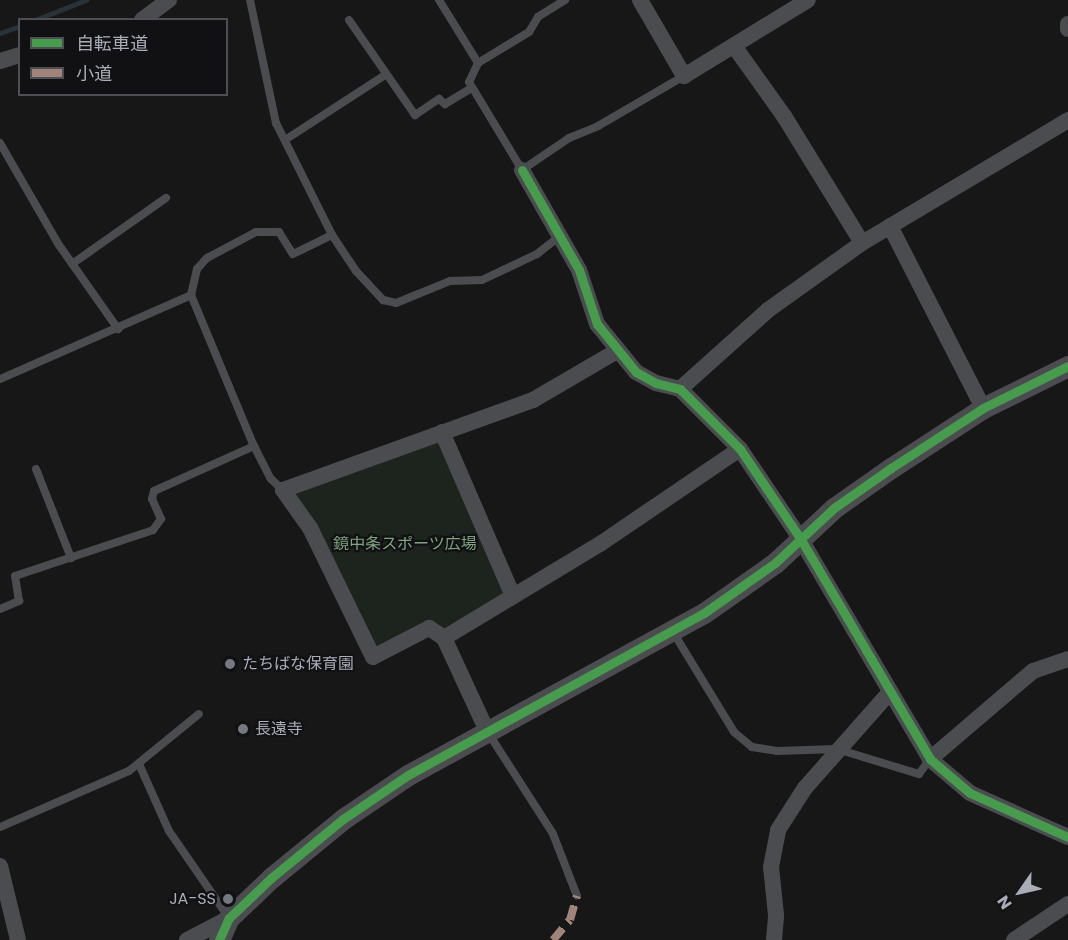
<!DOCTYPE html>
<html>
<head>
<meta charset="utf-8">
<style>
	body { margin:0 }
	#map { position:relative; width:1068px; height:940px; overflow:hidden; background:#171717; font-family:Poppins,"Noto Sans JP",sans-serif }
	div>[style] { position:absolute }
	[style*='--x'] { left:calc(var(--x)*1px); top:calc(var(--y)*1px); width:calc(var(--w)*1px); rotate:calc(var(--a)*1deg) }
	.green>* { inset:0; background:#1d241e }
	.stream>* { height:4.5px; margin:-2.25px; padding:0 2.25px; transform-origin:2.25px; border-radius:2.25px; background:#2a3239 }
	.service>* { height:8px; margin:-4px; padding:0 4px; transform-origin:4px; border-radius:4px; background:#4b4c50 }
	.minor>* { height:16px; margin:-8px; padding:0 8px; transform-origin:8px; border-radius:8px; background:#4b4c50 }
	.tertiary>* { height:21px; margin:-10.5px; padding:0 10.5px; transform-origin:10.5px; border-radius:10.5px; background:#4b4c50 }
	.quiet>* { height:8px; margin-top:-4px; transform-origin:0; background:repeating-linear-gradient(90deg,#a18479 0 15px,transparent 0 23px) }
	.cycleway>* { height:9px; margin:-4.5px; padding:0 4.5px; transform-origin:4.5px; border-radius:4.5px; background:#469c4c }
	.dots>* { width:16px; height:16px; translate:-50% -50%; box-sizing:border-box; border:3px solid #111113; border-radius:50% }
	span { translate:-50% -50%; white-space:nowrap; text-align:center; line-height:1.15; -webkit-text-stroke:4.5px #111113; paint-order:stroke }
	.park-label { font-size:16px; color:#7fa381 }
	.poi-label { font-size:16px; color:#a8adb8 }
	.left { translate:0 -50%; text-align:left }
	.right { translate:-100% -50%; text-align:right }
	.legend { position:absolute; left:18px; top:18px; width:210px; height:78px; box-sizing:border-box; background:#111113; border:2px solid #4d4f55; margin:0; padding:8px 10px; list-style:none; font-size:18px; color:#a8adb8 }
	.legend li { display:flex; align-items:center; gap:12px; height:30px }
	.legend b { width:30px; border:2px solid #4d4f55 }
	.north { position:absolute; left:990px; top:862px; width:60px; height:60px; -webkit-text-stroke:4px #111113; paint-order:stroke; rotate:236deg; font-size:16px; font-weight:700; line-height:24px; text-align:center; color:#a8adb8 }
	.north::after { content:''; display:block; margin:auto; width:21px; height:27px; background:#a8adb8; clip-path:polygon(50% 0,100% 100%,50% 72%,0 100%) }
</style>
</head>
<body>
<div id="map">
	<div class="green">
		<i style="clip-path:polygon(442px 432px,513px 596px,444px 638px,428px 628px,373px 657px,291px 487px)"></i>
	</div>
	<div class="stream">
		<i style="--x:35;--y:20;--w:55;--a:-21.4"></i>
		<i style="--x:0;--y:33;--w:21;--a:-19"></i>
	</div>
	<div class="service">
		<i style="--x:250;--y:0;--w:126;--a:78.1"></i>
		<i style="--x:276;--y:123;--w:125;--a:63.4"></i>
		<i style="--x:332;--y:235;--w:43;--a:56.3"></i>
		<i style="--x:356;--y:271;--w:40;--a:47"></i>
		<i style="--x:383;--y:300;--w:13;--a:13"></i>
		<i style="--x:396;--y:303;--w:58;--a:-22.2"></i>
		<i style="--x:450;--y:281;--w:32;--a:-2"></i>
		<i style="--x:482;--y:280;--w:61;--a:-25.3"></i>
		<i style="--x:537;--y:254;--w:29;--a:-38"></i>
		<i style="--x:439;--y:0;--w:74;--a:58.2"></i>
		<i style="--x:565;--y:0;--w:32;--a:148"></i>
		<i style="--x:538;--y:17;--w:17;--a:121"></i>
		<i style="--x:529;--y:32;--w:60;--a:148.7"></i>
		<i style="--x:478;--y:63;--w:21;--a:115"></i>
		<i style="--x:469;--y:82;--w:103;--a:58.9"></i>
		<i style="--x:522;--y:170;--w:57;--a:-34.2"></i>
		<i style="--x:569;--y:138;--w:31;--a:-22"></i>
		<i style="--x:598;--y:126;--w:99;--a:-30.2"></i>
		<i style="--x:349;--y:20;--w:116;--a:55.2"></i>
		<i style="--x:415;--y:115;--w:29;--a:-34"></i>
		<i style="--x:439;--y:99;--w:8;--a:40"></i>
		<i style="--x:445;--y:104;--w:31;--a:-31"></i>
		<i style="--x:285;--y:140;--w:119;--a:-33"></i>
		<i style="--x:0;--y:143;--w:118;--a:60"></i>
		<i style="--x:59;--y:245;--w:103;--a:54.9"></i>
		<i style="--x:72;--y:264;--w:115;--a:-35.1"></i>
		<i style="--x:191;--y:295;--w:27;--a:-77"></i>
		<i style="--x:197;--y:269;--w:15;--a:-48"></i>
		<i style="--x:207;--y:258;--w:55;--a:-28"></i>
		<i style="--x:256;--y:232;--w:23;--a:0"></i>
		<i style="--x:279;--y:232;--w:26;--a:58"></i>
		<i style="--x:293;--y:254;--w:43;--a:-26"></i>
		<i style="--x:0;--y:379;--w:209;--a:-23.7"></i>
		<i style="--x:191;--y:295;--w:164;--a:67.4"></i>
		<i style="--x:254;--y:446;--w:37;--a:63"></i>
		<i style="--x:271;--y:479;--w:16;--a:43"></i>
		<i style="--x:36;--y:469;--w:96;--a:68.5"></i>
		<i style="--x:0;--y:609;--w:21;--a:-23"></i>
		<i style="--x:19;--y:601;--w:25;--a:-99"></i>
		<i style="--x:15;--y:576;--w:145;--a:-18.4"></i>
		<i style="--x:153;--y:530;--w:14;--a:-54"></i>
		<i style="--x:161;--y:519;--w:22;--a:-114"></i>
		<i style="--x:152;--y:499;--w:8;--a:-76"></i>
		<i style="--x:154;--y:491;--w:110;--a:-24.2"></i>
		<i style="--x:673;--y:632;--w:117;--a:58.6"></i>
		<i style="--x:734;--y:732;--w:23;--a:40"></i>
		<i style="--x:752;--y:747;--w:25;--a:9"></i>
		<i style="--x:777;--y:751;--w:60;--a:-1.9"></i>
		<i style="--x:837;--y:749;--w:86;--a:17"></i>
		<i style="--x:919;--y:774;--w:19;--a:-54"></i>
		<i style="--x:487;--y:731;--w:122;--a:57.3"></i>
		<i style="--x:553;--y:834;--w:66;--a:68.8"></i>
		<i style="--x:139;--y:764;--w:73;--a:65.9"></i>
		<i style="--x:169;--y:831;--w:106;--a:55.4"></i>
		<i style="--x:0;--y:827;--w:141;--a:-23.5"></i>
		<i style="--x:129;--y:771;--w:90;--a:-39.2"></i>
	</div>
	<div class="minor">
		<i style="--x:640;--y:0;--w:88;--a:59.9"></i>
		<i style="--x:684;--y:76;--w:145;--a:-31.5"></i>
		<i style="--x:142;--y:20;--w:34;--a:-37"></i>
		<i style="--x:1068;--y:24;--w:5;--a:90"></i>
		<i style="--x:734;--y:46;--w:86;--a:54.5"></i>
		<i style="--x:784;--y:116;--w:149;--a:58.4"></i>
		<i style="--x:0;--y:61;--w:21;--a:-17"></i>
		<i style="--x:522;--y:170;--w:115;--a:60.3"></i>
		<i style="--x:579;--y:270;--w:57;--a:71.6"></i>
		<i style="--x:597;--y:324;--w:62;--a:50.9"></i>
		<i style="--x:636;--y:372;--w:23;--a:29"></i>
		<i style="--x:656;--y:383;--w:25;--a:14"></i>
		<i style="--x:680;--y:389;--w:85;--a:45"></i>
		<i style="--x:740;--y:449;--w:107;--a:56"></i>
		<i style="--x:800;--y:538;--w:256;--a:59.5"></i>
		<i style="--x:930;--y:759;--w:52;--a:40.4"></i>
		<i style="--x:970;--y:793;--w:107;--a:24.2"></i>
		<i style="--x:890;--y:226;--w:204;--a:62.9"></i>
		<i style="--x:680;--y:389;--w:118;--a:-41.9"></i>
		<i style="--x:768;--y:310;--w:115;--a:-35.5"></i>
		<i style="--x:862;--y:243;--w:240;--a:-30.8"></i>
		<i style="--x:442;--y:432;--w:179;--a:66.6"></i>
		<i style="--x:444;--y:638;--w:182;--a:-31.1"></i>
		<i style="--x:600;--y:544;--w:169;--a:-34.2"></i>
		<i style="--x:487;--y:731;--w:102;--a:-114.8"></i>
		<i style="--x:444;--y:638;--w:18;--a:-146"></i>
		<i style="--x:429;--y:628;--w:63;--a:152.6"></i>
		<i style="--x:373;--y:657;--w:144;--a:-116"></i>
		<i style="--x:310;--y:528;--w:47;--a:-125.4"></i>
		<i style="--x:283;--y:490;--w:266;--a:-19.8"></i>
		<i style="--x:533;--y:400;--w:97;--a:-30.3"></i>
		<i style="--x:930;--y:759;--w:135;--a:-40.5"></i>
		<i style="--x:1033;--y:671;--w:37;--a:-19"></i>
		<i style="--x:0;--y:866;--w:76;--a:76.3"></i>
		<i style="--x:187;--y:940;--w:47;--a:-27.6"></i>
		<i style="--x:774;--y:940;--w:25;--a:-85"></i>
		<i style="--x:776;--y:915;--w:48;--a:-95.9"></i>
		<i style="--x:771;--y:867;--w:38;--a:-79"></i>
		<i style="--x:778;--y:830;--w:50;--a:-57.3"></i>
		<i style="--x:805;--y:788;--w:127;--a:-48.5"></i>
		<i style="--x:1014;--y:940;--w:65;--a:-33.7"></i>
	</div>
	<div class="tertiary">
		<i style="--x:219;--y:940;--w:24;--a:-66"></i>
		<i style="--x:229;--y:918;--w:58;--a:-43.6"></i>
		<i style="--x:271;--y:878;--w:93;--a:-39.3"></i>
		<i style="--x:343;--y:819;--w:78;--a:-34.1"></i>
		<i style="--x:408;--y:775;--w:337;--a:-28.7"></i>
		<i style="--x:704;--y:613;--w:87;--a:-35.2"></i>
		<i style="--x:775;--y:563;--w:81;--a:-43"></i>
		<i style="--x:834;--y:508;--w:70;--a:-35.1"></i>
		<i style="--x:891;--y:468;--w:110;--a:-33.1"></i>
		<i style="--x:983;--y:408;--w:95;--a:-26.3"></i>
	</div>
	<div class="quiet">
		<i style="--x:553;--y:940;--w:26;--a:-50"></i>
		<i style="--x:570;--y:920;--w:25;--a:-74"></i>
	</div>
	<div class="cycleway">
		<i style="--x:522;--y:170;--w:115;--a:60.3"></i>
		<i style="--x:579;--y:270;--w:57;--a:71.6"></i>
		<i style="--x:597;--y:324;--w:62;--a:50.9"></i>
		<i style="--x:636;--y:372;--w:23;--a:29"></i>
		<i style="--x:656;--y:383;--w:25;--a:14"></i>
		<i style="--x:680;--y:389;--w:85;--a:45"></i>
		<i style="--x:740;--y:449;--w:107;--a:56"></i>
		<i style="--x:800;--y:538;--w:256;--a:59.5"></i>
		<i style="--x:930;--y:759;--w:52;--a:40.4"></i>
		<i style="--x:970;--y:793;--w:107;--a:24.2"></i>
		<i style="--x:219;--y:940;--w:24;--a:-66"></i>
		<i style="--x:229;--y:918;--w:58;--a:-43.6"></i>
		<i style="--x:271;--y:878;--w:93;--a:-39.3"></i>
		<i style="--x:343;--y:819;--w:78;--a:-34.1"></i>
		<i style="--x:408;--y:775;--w:337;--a:-28.7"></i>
		<i style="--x:704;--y:613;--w:87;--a:-35.2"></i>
		<i style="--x:775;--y:563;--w:81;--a:-43"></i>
		<i style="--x:834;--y:508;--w:70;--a:-35.1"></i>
		<i style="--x:891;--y:468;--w:110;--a:-33.1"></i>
		<i style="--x:983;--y:408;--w:95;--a:-26.3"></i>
	</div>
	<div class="dots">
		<i style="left:230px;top:664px;background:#757880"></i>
		<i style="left:243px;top:729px;background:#757880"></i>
		<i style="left:228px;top:899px;background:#757880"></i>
	</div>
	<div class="park-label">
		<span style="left:405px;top:544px">鏡中条スポーツ広場</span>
	</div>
	<div class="poi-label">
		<span class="left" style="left:242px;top:664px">たちばな保育園</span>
		<span class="left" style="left:255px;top:729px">長遠寺</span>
		<span class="right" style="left:216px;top:899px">JA-SS</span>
	</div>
	<ul class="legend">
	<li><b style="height:8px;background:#469c4c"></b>自転車道</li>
	<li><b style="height:8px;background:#a18479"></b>小道</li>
	</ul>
	<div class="north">N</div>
</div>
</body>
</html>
